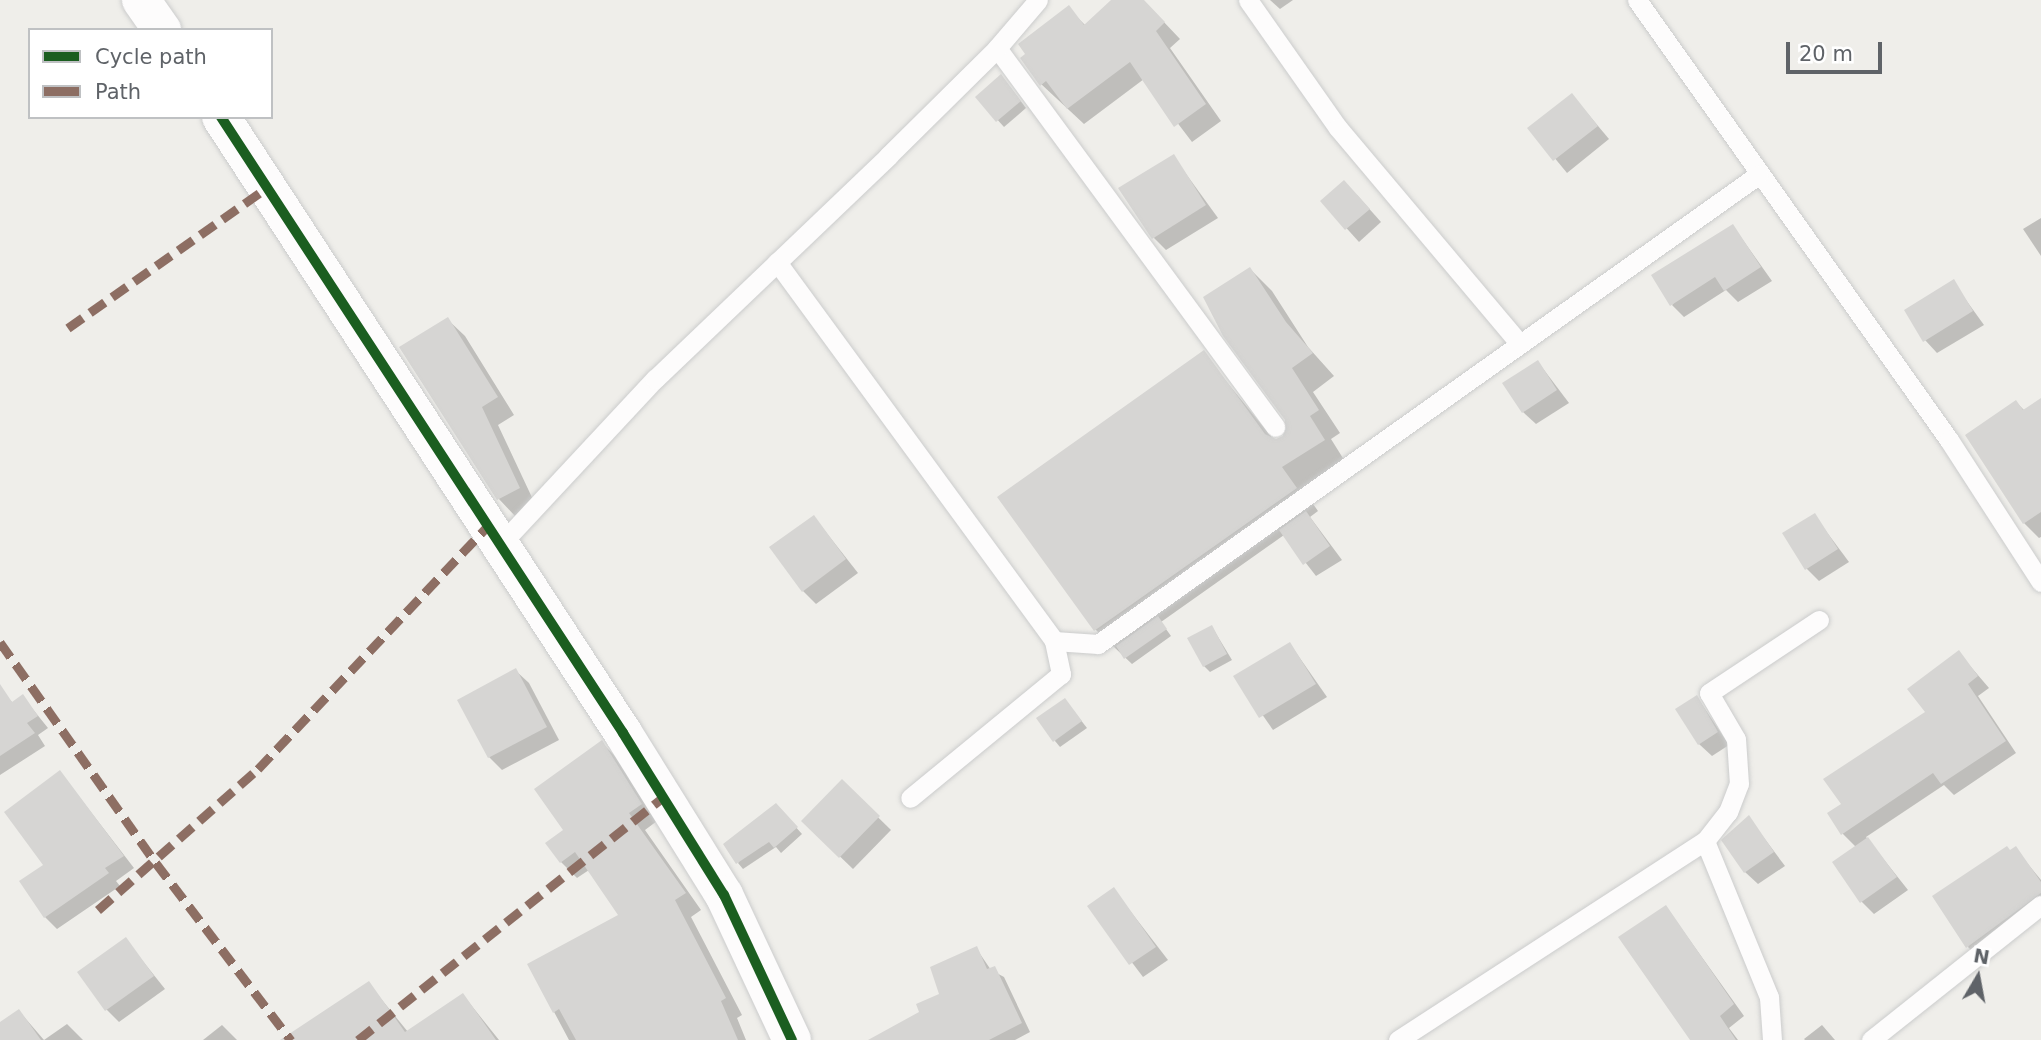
<!DOCTYPE html>
<html>
<head>
<meta charset="utf-8">
<style>
	body { margin:0 }
	#map { position:relative; width:2041px; height:1040px; overflow:hidden; background:#efeeea; font-family:"DejaVu Sans",sans-serif }
	div>[style] { position:absolute }
	[style*='--x'] { left:calc(var(--x)*1px); top:calc(var(--y)*1px); width:calc(var(--w)*1px); rotate:calc(var(--a)*1deg) }
	.shadow>* { inset:0; background:#0003 }
	.building>* { inset:0; background:#d6d5d3 }
	.roads { filter:drop-shadow(0 0 2px #cbcccc) drop-shadow(0 0 2px #cbcccc) }
	.lane>* { height:19px; margin:-9.5px; padding:0 9.5px; transform-origin:9.5px; border-radius:9.5px; background:#fdfcfc }
	.street>* { height:38px; margin:-19px; padding:0 19px; transform-origin:19px; border-radius:19px; background:#fdfcfc }
	.quiet>* { height:9px; margin-top:-4.5px; transform-origin:0; background:repeating-linear-gradient(90deg,#8d6e63 0 18px,transparent 0 27px) }
	.cycleway>* { height:10px; margin:-5px; padding:0 5px; transform-origin:5px; border-radius:5px; background:#1b5e20 }
	span { translate:-50% -50%; white-space:nowrap; text-align:center; line-height:1.15; -webkit-text-stroke:7px #fff; paint-order:stroke }
	.legend { position:absolute; left:28px; top:28px; width:245px; height:91px; box-sizing:border-box; background:#fff; border:2px solid #bfc1c3; margin:0; padding:9px 12px; list-style:none; font-size:21px; color:#5f6368 }
	.legend li { display:flex; align-items:center; gap:14px; height:35px }
	.legend b { width:35px; border:2px solid #bfc1c3 }
	.north { position:absolute; left:1943px; top:942px; width:70px; height:70px; -webkit-text-stroke:5px #fff; paint-order:stroke; rotate:10deg; font-size:19px; font-weight:700; line-height:28px; text-align:center; color:#5f6368 }
	.north::after { content:''; display:block; margin:auto; width:24px; height:32px; background:#5f6368; clip-path:polygon(50% 0,100% 100%,50% 72%,0 100%) }
	.scale { position:absolute; left:1786px; top:42px; width:96px; height:32px; box-sizing:border-box; border:4px solid #5f6368; border-top:0; padding-left:9px; font-size:21px; line-height:24px; white-space:nowrap; color:#5f6368; -webkit-text-stroke:5px #fff; paint-order:stroke }
</style>
</head>
<body>
<div id="map">
	<div class="shadow">
		<i style="clip-path:polygon(1113px 0,1143px 0,1180px 39px,1170px 48px,1221px 121px,1192px 142px,1144px 79px,1084px 124px,1041px 84px,1068px 8px,1086px 26px)"></i>
		<i style="clip-path:polygon(1270px 0,1293px 0,1280px 9px)"></i>
		<i style="clip-path:polygon(1007px 83px,1026px 108px,1004px 127px,977px 97px)"></i>
		<i style="clip-path:polygon(1572px 95px,1609px 139px,1567px 173px,1530px 128px)"></i>
		<i style="clip-path:polygon(1173px 156px,1218px 218px,1166px 250px,1154px 238px)"></i>
		<i style="clip-path:polygon(1357px 195px,1381px 222px,1359px 242px,1322px 201px)"></i>
		<i style="clip-path:polygon(2041px 218px,2041px 256px,2023px 229px)"></i>
		<i style="clip-path:polygon(1733px 226px,1772px 281px,1738px 302px,1726px 290px,1684px 317px,1672px 305px)"></i>
		<i style="clip-path:polygon(1250px 269px,1272px 291px,1308px 347px,1334px 376px,1313px 392px,1340px 433px,1331px 439px,1346px 463px,1303px 490px,1318px 511px,1310px 517px,1342px 560px,1316px 576px,1284px 535px,1161px 622px,1171px 636px,1132px 664px,1096px 630px,1000px 497px,1203px 353px,1274px 440px,1284px 438px,1287px 419px)"></i>
		<i style="clip-path:polygon(1953px 282px,1984px 325px,1937px 353px,1925px 340px)"></i>
		<i style="clip-path:polygon(447px 319px,465px 336px,514px 415px,498px 425px,536px 506px,515px 516px,498px 498px)"></i>
		<i style="clip-path:polygon(1538px 362px,1569px 403px,1536px 424px,1523px 412px)"></i>
		<i style="clip-path:polygon(2041px 400px,2041px 537px,2039px 538px,2024px 523px,2016px 402px,2025px 411px)"></i>
		<i style="clip-path:polygon(1814px 515px,1849px 562px,1819px 581px,1806px 568px)"></i>
		<i style="clip-path:polygon(814px 517px,858px 573px,816px 604px,803px 591px)"></i>
		<i style="clip-path:polygon(1212px 627px,1232px 660px,1210px 672px,1204px 666px)"></i>
		<i style="clip-path:polygon(1290px 644px,1327px 697px,1273px 730px,1236px 677px)"></i>
		<i style="clip-path:polygon(1959px 653px,1989px 688px,1978px 696px,2016px 753px,1954px 795px,1944px 785px,1866px 837px,1908px 890px,1874px 914px,1861px 901px,1856px 847px,1843px 834px,1843px 804px,1927px 712px)"></i>
		<i style="clip-path:polygon(516px 671px,529px 683px,559px 740px,502px 770px,489px 757px)"></i>
		<i style="clip-path:polygon(0 690px,13px 703px,23px 697px,48px 728px,38px 735px,45px 746px,0 775px)"></i>
		<i style="clip-path:polygon(1697px 697px,1729px 745px,1712px 756px,1699px 744px)"></i>
		<i style="clip-path:polygon(1065px 700px,1087px 728px,1060px 747px,1055px 741px)"></i>
		<i style="clip-path:polygon(601px 742px,618px 759px,657px 821px,645px 830px,701px 910px,691px 917px,742px 1015px,737px 1018px,746px 1040px,569px 1040px,529px 965px,621px 916px,589px 870px,577px 878px,561px 862px,565px 830px)"></i>
		<i style="clip-path:polygon(60px 772px,134px 868px,116px 881px,120px 886px,57px 929px,45px 917px,45px 865px)"></i>
		<i style="clip-path:polygon(842px 782px,891px 830px,853px 869px,803px 821px)"></i>
		<i style="clip-path:polygon(776px 805px,802px 834px,781px 853px,776px 847px,743px 869px,738px 863px)"></i>
		<i style="clip-path:polygon(1749px 818px,1785px 866px,1758px 884px,1745px 872px)"></i>
		<i style="clip-path:polygon(2015px 848px,2041px 880px,2041px 913px,1979px 958px,1968px 947px)"></i>
		<i style="clip-path:polygon(1114px 890px,1168px 960px,1143px 977px,1090px 907px)"></i>
		<i style="clip-path:polygon(1666px 907px,1744px 1016px,1729px 1028px,1738px 1040px,1691px 1040px)"></i>
		<i style="clip-path:polygon(126px 940px,165px 989px,119px 1022px,106px 1009px)"></i>
		<i style="clip-path:polygon(976px 948px,991px 970px,1004px 977px,1030px 1032px,1015px 1040px,872px 1040px,921px 1013px,941px 995px)"></i>
		<i style="clip-path:polygon(369px 984px,408px 1032px,463px 995px,499px 1040px,302px 1040px)"></i>
		<i style="clip-path:polygon(19px 1011px,44px 1040px,67px 1024px,83px 1040px,0 1040px,0 1024px)"></i>
		<i style="clip-path:polygon(222px 1025px,237px 1040px,203px 1040px)"></i>
		<i style="clip-path:polygon(1822px 1025px,1835px 1040px,1805px 1040px,1804px 1039px)"></i>
	</div>
	<div class="building">
		<i style="clip-path:polygon(1111px 0,1144px 0,1165px 22px,1156px 31px,1206px 104px,1174px 127px,1130px 62px,1067px 109px,1046px 81px,1040px 86px,1020px 58px,1025px 54px,1018px 44px,1069px 5px,1084px 25px)"></i>
		<i style="clip-path:polygon(1001px 74px,1021px 101px,996px 122px,975px 97px)"></i>
		<i style="clip-path:polygon(1572px 93px,1598px 126px,1553px 161px,1527px 128px)"></i>
		<i style="clip-path:polygon(1174px 154px,1206px 205px,1152px 239px,1118px 188px)"></i>
		<i style="clip-path:polygon(1344px 180px,1370px 209px,1345px 230px,1320px 201px)"></i>
		<i style="clip-path:polygon(1733px 224px,1761px 267px,1724px 291px,1715px 277px,1670px 306px,1651px 275px)"></i>
		<i style="clip-path:polygon(1250px 267px,1286px 322px,1313px 353px,1292px 368px,1319px 410px,1310px 416px,1325px 440px,1282px 467px,1297px 488px,1094px 631px,997px 497px,1204px 350px,1265px 434px,1276px 439px,1283px 436px,1285px 420px,1223px 336px,1203px 297px)"></i>
		<i style="clip-path:polygon(1954px 279px,1973px 311px,1923px 342px,1904px 310px)"></i>
		<i style="clip-path:polygon(448px 317px,498px 397px,482px 407px,520px 488px,497px 500px,399px 347px)"></i>
		<i style="clip-path:polygon(1538px 360px,1557px 390px,1522px 413px,1502px 383px)"></i>
		<i style="clip-path:polygon(2041px 398px,2041px 512px,2023px 524px,1965px 435px,2016px 400px,2023px 410px)"></i>
		<i style="clip-path:polygon(1306px 511px,1330px 546px,1303px 565px,1279px 530px)"></i>
		<i style="clip-path:polygon(1815px 513px,1838px 549px,1805px 570px,1782px 533px)"></i>
		<i style="clip-path:polygon(814px 515px,846px 559px,802px 592px,769px 547px)"></i>
		<i style="clip-path:polygon(1158px 616px,1167px 629px,1124px 659px,1116px 646px)"></i>
		<i style="clip-path:polygon(1212px 625px,1227px 654px,1203px 667px,1187px 638px)"></i>
		<i style="clip-path:polygon(1290px 642px,1316px 684px,1259px 718px,1233px 676px)"></i>
		<i style="clip-path:polygon(1959px 650px,1978px 676px,1968px 684px,2006px 741px,1941px 784px,1933px 773px,1841px 835px,1827px 813px,1841px 804px,1823px 779px,1925px 712px,1907px 689px)"></i>
		<i style="clip-path:polygon(516px 668px,547px 727px,488px 758px,457px 700px)"></i>
		<i style="clip-path:polygon(0 684px,12px 702px,23px 694px,38px 716px,27px 723px,35px 733px,0 756px)"></i>
		<i style="clip-path:polygon(1697px 695px,1718px 732px,1698px 745px,1675px 709px)"></i>
		<i style="clip-path:polygon(1065px 698px,1082px 721px,1053px 742px,1036px 718px)"></i>
		<i style="clip-path:polygon(602px 740px,642px 804px,629px 813px,686px 893px,675px 900px,726px 998px,721px 1001px,738px 1040px,576px 1040px,559px 1009px,553px 1013px,527px 964px,618px 915px,575px 852px,560px 863px,545px 843px,563px 830px,534px 789px)"></i>
		<i style="clip-path:polygon(60px 770px,124px 856px,105px 868px,109px 873px,44px 918px,19px 881px,43px 865px,4px 812px)"></i>
		<i style="clip-path:polygon(842px 779px,880px 816px,839px 858px,801px 821px)"></i>
		<i style="clip-path:polygon(776px 803px,798px 827px,774px 848px,769px 842px,736px 864px,723px 844px)"></i>
		<i style="clip-path:polygon(1749px 815px,1774px 852px,1744px 873px,1721px 840px)"></i>
		<i style="clip-path:polygon(1868px 837px,1897px 877px,1860px 903px,1832px 862px)"></i>
		<i style="clip-path:polygon(2007px 846px,2010px 850px,2016px 846px,2041px 882px,2041px 893px,1966px 948px,1932px 896px)"></i>
		<i style="clip-path:polygon(1114px 887px,1156px 947px,1129px 965px,1087px 906px)"></i>
		<i style="clip-path:polygon(1666px 905px,1734px 1004px,1720px 1016px,1736px 1040px,1690px 1040px,1618px 937px)"></i>
		<i style="clip-path:polygon(126px 937px,154px 976px,105px 1011px,77px 972px)"></i>
		<i style="clip-path:polygon(977px 946px,987px 969px,995px 966px,1022px 1023px,989px 1040px,868px 1040px,919px 1012px,916px 1004px,939px 994px,930px 967px)"></i>
		<i style="clip-path:polygon(369px 981px,405px 1032px,463px 993px,496px 1040px,280px 1040px)"></i>
		<i style="clip-path:polygon(19px 1009px,41px 1040px,0 1040px,0 1022px)"></i>
	</div>
	<div class="roads">
		<div class="lane">
			<i style="--x:1248;--y:0;--w:156;--a:54.9"></i>
			<i style="--x:1338;--y:128;--w:282;--a:49.9"></i>
			<i style="--x:1637;--y:0;--w:539;--a:54.66"></i>
			<i style="--x:1949;--y:440;--w:169;--a:57.1"></i>
			<i style="--x:997;--y:48;--w:470;--a:53.7"></i>
			<i style="--x:777;--y:262;--w:469;--a:53.8"></i>
			<i style="--x:1054;--y:641;--w:34;--a:78"></i>
			<i style="--x:1061;--y:674;--w:195;--a:140.6"></i>
			<i style="--x:499;--y:546;--w:229;--a:-47"></i>
			<i style="--x:655;--y:379;--w:323;--a:-43.7"></i>
			<i style="--x:888;--y:156;--w:153;--a:-44.7"></i>
			<i style="--x:997;--y:48;--w:63;--a:-49.5"></i>
			<i style="--x:1054;--y:641;--w:44;--a:3.9"></i>
			<i style="--x:1098;--y:644;--w:810;--a:-35.4"></i>
			<i style="--x:1705;--y:841;--w:169;--a:67.7"></i>
			<i style="--x:1769;--y:997;--w:43;--a:86"></i>
			<i style="--x:1398;--y:1040;--w:366;--a:-33"></i>
			<i style="--x:1705;--y:841;--w:37;--a:-52"></i>
			<i style="--x:1728;--y:812;--w:30;--a:-69"></i>
			<i style="--x:1739;--y:784;--w:45;--a:-93.8"></i>
			<i style="--x:1736;--y:739;--w:53;--a:-120.4"></i>
			<i style="--x:1709;--y:693;--w:132;--a:-33.6"></i>
			<i style="--x:1871;--y:1040;--w:217;--a:-38.5"></i>
		</div>
		<div class="street">
			<i style="--x:141;--y:0;--w:37;--a:55"></i>
			<i style="--x:221;--y:117;--w:736;--a:56.87"></i>
			<i style="--x:623;--y:733;--w:191;--a:58.1"></i>
			<i style="--x:724;--y:895;--w:160;--a:64.9"></i>
		</div>
	</div>
	<div class="quiet">
		<i style="--x:68;--y:328;--w:241;--a:-35.2"></i>
		<i style="--x:0;--y:642;--w:271;--a:54.8"></i>
		<i style="--x:156;--y:863;--w:223;--a:52.7"></i>
		<i style="--x:98;--y:910;--w:213;--a:-41.4"></i>
		<i style="--x:258;--y:769;--w:333;--a:-46.6"></i>
		<i style="--x:358;--y:1040;--w:390;--a:-38.5"></i>
	</div>
	<div class="cycleway">
		<i style="--x:221;--y:117;--w:736;--a:56.87"></i>
		<i style="--x:623;--y:733;--w:191;--a:58.1"></i>
		<i style="--x:724;--y:895;--w:160;--a:64.9"></i>
	</div>
	<ul class="legend">
	<li><b style="height:9px;background:#1b5e20"></b>Cycle path</li>
	<li><b style="height:9px;background:#8d6e63"></b>Path</li>
	</ul>
	<div class="north">N</div>
	<div class="scale">20 m</div>
</div>
</body>
</html>
